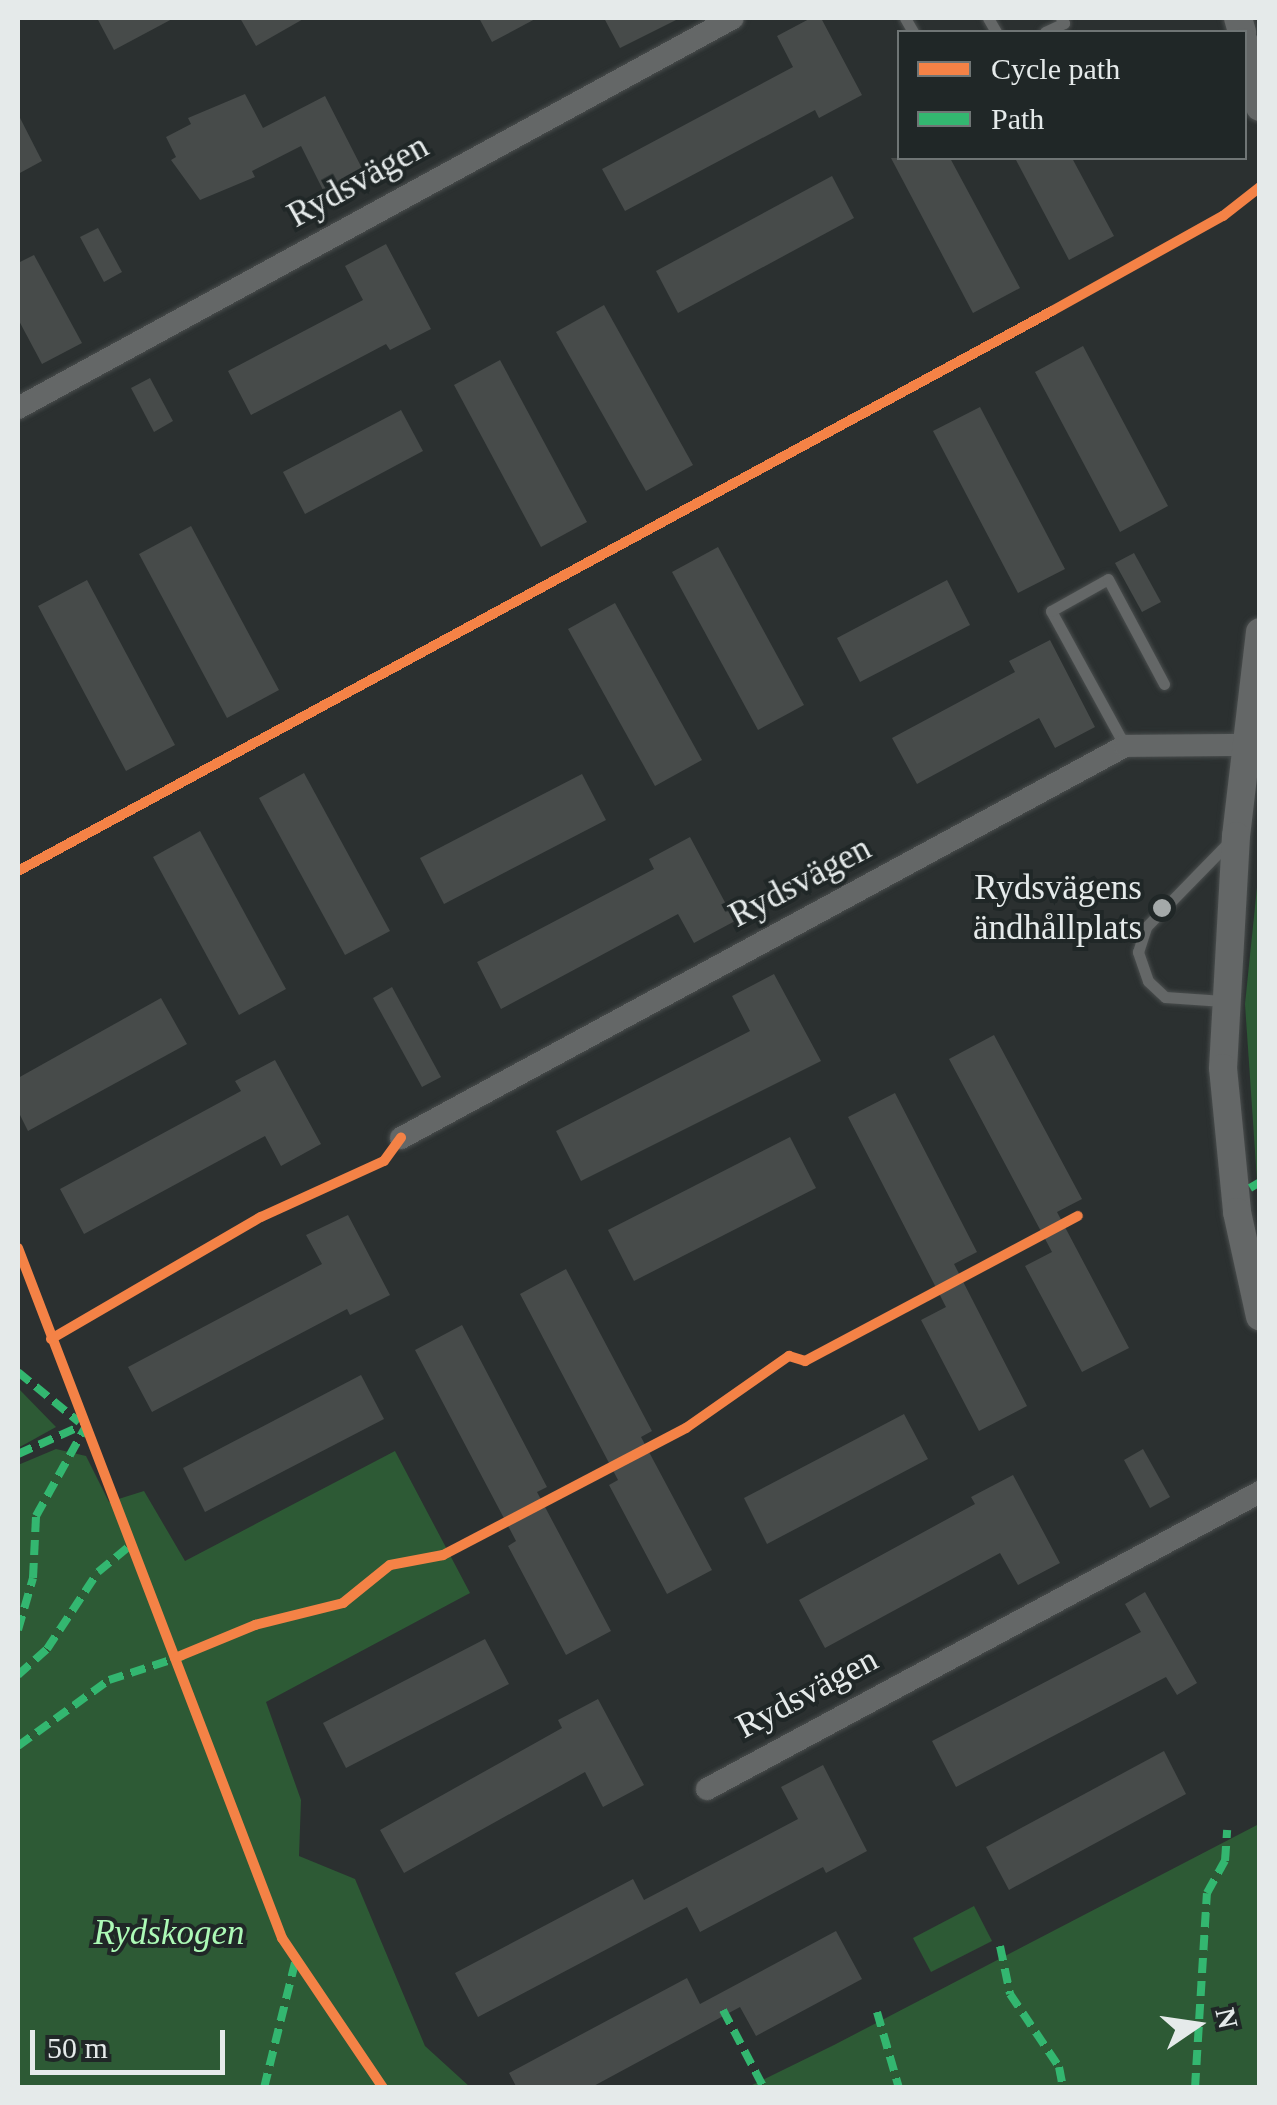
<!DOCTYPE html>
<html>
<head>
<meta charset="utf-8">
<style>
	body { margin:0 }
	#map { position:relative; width:1277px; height:2105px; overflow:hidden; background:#2b3030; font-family:"Times New Roman",serif }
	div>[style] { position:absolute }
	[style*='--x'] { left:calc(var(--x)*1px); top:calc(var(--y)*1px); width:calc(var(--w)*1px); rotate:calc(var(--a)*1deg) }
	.green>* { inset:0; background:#2d5a35 }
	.building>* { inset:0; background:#474b4a }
	.roads { filter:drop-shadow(0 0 2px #4a4e4e) drop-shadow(0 0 2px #4a4e4e) }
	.service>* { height:11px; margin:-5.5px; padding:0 5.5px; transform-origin:5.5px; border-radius:5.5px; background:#646767 }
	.minor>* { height:22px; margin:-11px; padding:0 11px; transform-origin:11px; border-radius:11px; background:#646767 }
	.tertiary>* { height:28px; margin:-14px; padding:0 14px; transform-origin:14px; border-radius:14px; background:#646767 }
	.quiet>* { height:8px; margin-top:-4px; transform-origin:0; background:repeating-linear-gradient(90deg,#33b770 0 15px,transparent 0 23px) }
	.cycleway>* { height:10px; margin:-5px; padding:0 5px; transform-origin:5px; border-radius:5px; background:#f48246 }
	.dots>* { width:28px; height:28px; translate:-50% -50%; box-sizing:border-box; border:5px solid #202727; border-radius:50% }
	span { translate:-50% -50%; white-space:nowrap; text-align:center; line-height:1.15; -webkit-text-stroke:8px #202727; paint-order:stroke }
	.street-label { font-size:35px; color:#e5eaea }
	.poi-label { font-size:35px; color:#e5eaea }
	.right { translate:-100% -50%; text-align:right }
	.park-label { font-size:35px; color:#acfab6; font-style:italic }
	.frame { position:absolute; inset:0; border:20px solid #e5eaea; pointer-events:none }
	.legend { position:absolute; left:897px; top:30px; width:350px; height:130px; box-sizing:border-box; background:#202727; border:2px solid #6f7575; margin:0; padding:12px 18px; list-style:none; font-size:30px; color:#e5eaea }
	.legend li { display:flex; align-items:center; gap:20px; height:50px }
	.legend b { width:50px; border:2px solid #6f7575 }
	.north { position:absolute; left:1147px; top:1975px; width:100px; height:100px; -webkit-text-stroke:8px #202727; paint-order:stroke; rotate:77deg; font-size:28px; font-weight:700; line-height:40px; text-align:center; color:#e5eaea }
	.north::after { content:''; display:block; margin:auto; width:35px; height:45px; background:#e5eaea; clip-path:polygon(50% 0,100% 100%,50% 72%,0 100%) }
	.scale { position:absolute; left:30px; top:2030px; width:195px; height:45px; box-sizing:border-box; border:5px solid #e5eaea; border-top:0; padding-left:12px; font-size:30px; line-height:35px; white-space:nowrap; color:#e5eaea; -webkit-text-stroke:8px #202727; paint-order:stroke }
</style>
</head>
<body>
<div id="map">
	<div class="green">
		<i style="clip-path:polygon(1259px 868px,1259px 1210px,1245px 1004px)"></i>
		<i style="clip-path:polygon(18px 1388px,56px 1427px,18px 1448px)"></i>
		<i style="clip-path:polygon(56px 1449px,86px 1456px,109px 1502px,144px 1491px,185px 1561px,395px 1451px,470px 1593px,266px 1702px,301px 1800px,299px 1856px,355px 1879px,425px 2046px,470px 2087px,18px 2087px,18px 1465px)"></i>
		<i style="clip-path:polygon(1259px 1824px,1259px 2087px,748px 2087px,834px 2045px)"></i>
		<i style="clip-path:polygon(974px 1906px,992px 1941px,931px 1972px,913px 1938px)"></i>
	</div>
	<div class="building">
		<i style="clip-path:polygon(97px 18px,174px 18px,114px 50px)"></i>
		<i style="clip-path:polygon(240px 18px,305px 18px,256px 46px)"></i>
		<i style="clip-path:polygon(479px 18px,537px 18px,492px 42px)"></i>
		<i style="clip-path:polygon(604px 18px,680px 18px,620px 48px)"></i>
		<i style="clip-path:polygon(811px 18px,821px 18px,862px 95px,819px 118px,815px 110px,625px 211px,602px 169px,793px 67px,777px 36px)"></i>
		<i style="clip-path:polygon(245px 94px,263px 128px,325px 96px,369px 182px,329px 202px,301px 146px,252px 171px,255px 177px,200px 200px,171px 160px,176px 157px,166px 137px,191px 124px,188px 118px)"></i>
		<i style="clip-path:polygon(18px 114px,42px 161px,18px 174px)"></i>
		<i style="clip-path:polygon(891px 158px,950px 158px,1020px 288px,973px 313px)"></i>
		<i style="clip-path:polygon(1015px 158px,1072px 158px,1114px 236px,1069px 260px)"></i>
		<i style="clip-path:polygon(832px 176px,854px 218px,678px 313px,656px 271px)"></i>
		<i style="clip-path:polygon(98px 228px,122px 272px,104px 282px,80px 237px)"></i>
		<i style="clip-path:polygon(386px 244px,431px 329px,390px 350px,386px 344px,251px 415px,228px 371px,363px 300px,345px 266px)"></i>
		<i style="clip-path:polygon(34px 255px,82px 343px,42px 364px,18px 319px,18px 263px)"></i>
		<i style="clip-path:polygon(604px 305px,693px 465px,646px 491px,556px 332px)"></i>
		<i style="clip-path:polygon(1083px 346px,1168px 506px,1120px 532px,1035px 372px)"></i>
		<i style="clip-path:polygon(500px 360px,587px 522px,541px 547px,454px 385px)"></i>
		<i style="clip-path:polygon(150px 378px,173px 421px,154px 432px,131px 388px)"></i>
		<i style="clip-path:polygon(980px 407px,1065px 569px,1018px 593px,933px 431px)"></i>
		<i style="clip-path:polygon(401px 410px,423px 451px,305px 514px,283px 472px)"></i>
		<i style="clip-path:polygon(191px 526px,279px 690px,227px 718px,139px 554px)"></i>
		<i style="clip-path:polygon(718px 547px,804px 705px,758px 730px,672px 572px)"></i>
		<i style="clip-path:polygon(1134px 553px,1161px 602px,1142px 612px,1115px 563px)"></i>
		<i style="clip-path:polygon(87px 580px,175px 745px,126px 771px,38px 606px)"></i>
		<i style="clip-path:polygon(947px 580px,970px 625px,860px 682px,837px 638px)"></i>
		<i style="clip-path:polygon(615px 603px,702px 760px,655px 786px,568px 629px)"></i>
		<i style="clip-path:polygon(1050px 640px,1095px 727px,1055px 748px,1039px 718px,917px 784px,892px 738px,1015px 672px,1009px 661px)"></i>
		<i style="clip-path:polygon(304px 773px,390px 931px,345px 955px,259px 798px)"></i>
		<i style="clip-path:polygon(582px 774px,606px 820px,444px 904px,420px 858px)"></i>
		<i style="clip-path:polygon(200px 831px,286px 989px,239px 1015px,153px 857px)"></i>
		<i style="clip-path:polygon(690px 837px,735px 921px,694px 943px,678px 914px,501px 1009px,477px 962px,654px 869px,649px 859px)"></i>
		<i style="clip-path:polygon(774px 974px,821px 1061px,581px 1181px,556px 1131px,750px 1031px,732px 996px)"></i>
		<i style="clip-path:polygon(392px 987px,441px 1077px,422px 1087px,373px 998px)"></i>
		<i style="clip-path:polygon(161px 998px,187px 1044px,28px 1131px,18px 1111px,18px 1078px)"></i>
		<i style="clip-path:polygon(994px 1035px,1082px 1199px,1057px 1212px,1129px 1348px,1082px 1372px,1025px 1266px,1052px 1252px,949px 1059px)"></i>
		<i style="clip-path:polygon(275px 1060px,321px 1144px,281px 1166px,265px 1136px,84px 1234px,60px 1189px,241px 1091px,235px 1081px)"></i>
		<i style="clip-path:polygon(895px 1093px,977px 1252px,954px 1264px,1027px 1406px,979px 1431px,921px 1320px,946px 1307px,848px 1117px)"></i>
		<i style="clip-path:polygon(790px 1137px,816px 1188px,634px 1281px,608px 1230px)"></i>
		<i style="clip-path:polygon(348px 1215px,390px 1295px,350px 1315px,347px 1309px,152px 1412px,128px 1367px,322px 1264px,306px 1235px)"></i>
		<i style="clip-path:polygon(566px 1269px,652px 1431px,641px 1437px,712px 1570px,667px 1594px,609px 1485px,618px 1480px,520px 1294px)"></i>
		<i style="clip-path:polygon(462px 1325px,547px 1487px,537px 1492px,611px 1631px,566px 1655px,508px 1546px,516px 1541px,415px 1350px)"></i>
		<i style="clip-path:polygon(361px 1375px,384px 1419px,205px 1512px,183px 1468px)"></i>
		<i style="clip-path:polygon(904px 1414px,928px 1459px,767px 1544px,744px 1498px)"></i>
		<i style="clip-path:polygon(1143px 1449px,1170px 1497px,1150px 1508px,1124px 1460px)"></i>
		<i style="clip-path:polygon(1013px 1475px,1060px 1563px,1018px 1585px,1000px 1553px,825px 1648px,799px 1600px,975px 1504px,971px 1497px)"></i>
		<i style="clip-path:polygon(1145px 1592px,1197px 1683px,1177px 1695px,1166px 1677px,956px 1787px,932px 1741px,1141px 1632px,1125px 1604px)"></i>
		<i style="clip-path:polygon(485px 1639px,509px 1684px,346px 1768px,323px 1723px)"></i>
		<i style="clip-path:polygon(598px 1699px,644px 1785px,603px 1807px,585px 1772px,404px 1873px,380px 1830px,562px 1728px,558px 1720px)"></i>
		<i style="clip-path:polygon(1164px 1751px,1186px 1794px,1009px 1890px,986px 1847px)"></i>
		<i style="clip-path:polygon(823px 1765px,867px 1851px,826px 1873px,823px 1867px,700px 1932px,687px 1907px,478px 2017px,455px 1973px,633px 1879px,644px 1900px,798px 1819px,781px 1787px)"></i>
		<i style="clip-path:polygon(836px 1931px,862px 1979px,756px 2036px,740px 2007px,590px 2088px,517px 2088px,509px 2073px,687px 1978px,700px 2004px)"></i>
	</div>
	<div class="roads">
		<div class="service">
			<i style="--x:905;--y:18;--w:16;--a:60"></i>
			<i style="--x:988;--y:18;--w:16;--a:60"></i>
			<i style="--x:1045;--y:32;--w:21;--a:-25"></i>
			<i style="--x:1064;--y:23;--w:6;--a:-121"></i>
			<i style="--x:1125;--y:746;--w:154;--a:-118.7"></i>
			<i style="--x:1051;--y:611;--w:65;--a:-29.3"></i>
			<i style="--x:1108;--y:579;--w:119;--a:61.9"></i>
			<i style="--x:1223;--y:1001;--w:58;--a:-176.1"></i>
			<i style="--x:1165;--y:997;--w:23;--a:-137"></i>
			<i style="--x:1148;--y:981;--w:31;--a:-109"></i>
			<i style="--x:1138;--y:952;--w:26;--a:-72"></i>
			<i style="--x:1146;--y:927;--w:120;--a:-45.7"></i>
		</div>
		<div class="minor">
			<i style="--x:18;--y:408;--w:814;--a:-28.61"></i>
			<i style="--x:401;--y:1138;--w:823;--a:-28.43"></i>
			<i style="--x:1125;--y:746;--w:121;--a:-0.5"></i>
			<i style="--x:707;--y:1789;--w:628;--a:-28.24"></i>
		</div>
		<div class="tertiary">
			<i style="--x:1238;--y:18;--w:15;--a:74"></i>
			<i style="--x:1244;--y:42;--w:67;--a:76.2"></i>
			<i style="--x:1260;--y:632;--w:205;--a:96.7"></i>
			<i style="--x:1236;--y:836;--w:232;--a:93.2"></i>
			<i style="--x:1223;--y:1068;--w:145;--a:84.4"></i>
			<i style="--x:1237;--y:1212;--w:107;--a:77.6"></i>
		</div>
	</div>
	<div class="quiet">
		<i style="--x:1250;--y:1188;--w:12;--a:-31"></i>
		<i style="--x:18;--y:1372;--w:79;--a:39.3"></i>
		<i style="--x:18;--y:1454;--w:71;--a:-24"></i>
		<i style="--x:18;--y:1630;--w:54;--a:-73.9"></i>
		<i style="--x:33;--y:1578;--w:62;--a:-87.2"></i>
		<i style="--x:36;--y:1516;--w:101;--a:-60.9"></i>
		<i style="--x:18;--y:1675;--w:39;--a:-42"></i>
		<i style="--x:47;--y:1649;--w:92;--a:-56.5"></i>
		<i style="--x:98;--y:1572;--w:45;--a:-39.6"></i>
		<i style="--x:18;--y:1746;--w:112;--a:-36"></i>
		<i style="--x:109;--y:1680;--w:78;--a:-18"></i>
		<i style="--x:1000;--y:1946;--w:49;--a:78.2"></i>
		<i style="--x:1010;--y:1994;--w:88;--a:56.1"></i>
		<i style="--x:1059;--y:2067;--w:21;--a:79"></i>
		<i style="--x:723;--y:2010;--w:88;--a:62.3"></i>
		<i style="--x:877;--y:2012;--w:79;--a:73.9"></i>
		<i style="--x:264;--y:2088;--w:129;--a:-76.1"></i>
		<i style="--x:1195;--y:2088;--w:195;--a:-86.5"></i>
		<i style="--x:1207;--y:1893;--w:37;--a:-61"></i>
		<i style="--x:1225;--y:1861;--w:31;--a:-86"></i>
	</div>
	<div class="cycleway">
		<i style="--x:18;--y:871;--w:1176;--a:-28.44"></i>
		<i style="--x:1052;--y:311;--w:196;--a:-29.1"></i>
		<i style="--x:1223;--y:216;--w:47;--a:-38.1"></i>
		<i style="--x:18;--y:1248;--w:739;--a:69.06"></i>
		<i style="--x:282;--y:1938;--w:181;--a:56"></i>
		<i style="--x:51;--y:1339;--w:243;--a:-30.2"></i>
		<i style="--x:261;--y:1217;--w:135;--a:-24.5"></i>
		<i style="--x:384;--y:1161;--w:29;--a:-54"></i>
		<i style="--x:175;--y:1658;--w:87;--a:-22.4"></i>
		<i style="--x:255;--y:1625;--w:91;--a:-14"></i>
		<i style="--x:343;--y:1603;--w:60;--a:-39"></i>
		<i style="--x:390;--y:1565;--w:54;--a:-10.7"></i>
		<i style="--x:443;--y:1555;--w:274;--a:-27.6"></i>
		<i style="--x:686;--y:1428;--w:126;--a:-35"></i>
		<i style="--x:789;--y:1356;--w:17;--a:17"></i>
		<i style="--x:805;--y:1361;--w:309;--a:-28"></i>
	</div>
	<div class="dots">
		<i style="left:1162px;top:908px;background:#a4a9a9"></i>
	</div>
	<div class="street-label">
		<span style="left:358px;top:181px;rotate:-29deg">Rydsvägen</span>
		<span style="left:800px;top:882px;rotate:-28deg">Rydsvägen</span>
		<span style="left:807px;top:1693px;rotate:-28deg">Rydsvägen</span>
	</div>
	<div class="poi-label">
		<span class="right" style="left:1142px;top:908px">Rydsvägens<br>ändhållplats</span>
	</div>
	<div class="park-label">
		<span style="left:169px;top:1933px">Rydskogen</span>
	</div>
	<div class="frame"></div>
	<ul class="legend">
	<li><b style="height:12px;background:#f48246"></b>Cycle path</li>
	<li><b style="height:12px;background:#33b770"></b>Path</li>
	</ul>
	<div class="north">N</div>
	<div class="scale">50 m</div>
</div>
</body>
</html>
